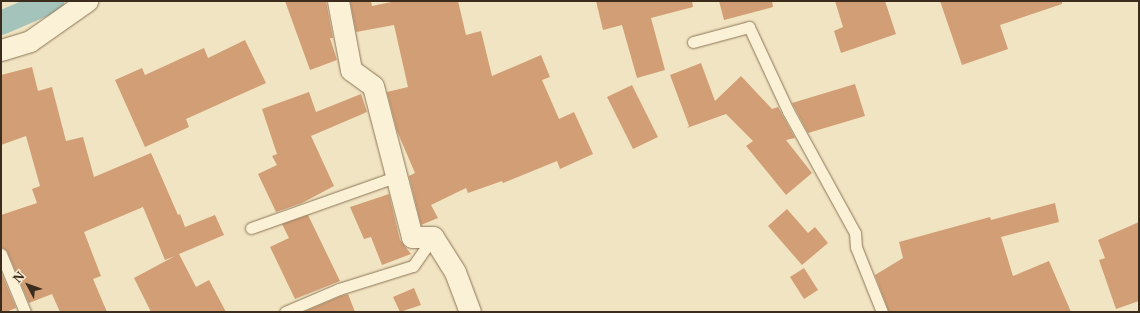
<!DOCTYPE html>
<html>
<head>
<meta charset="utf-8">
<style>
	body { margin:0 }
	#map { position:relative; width:1140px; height:313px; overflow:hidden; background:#f1e4c2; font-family:"Libre Baskerville",serif }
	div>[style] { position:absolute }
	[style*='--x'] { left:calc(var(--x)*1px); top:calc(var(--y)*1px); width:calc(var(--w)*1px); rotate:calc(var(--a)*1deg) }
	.canal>* { height:24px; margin:-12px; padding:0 12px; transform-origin:12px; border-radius:12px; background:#a4c3bb }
	.building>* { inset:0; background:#d29e75 }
	.roads { filter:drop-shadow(0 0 1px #8c7557) drop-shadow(0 0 1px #8c7557) }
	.service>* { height:11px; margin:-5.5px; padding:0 5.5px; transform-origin:5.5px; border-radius:5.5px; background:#fbf1d6 }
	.minor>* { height:21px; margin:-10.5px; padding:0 10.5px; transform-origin:10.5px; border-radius:10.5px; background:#fbf1d6 }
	span { translate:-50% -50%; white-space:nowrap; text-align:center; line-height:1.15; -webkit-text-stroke:3px #f8eed2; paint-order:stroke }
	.frame { position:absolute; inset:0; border:2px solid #3b2c1d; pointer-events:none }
	.north { position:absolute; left:8px; top:265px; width:40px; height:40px; -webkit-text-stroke:3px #f8eed2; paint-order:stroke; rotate:311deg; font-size:11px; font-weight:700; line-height:16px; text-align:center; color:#3b2c1d }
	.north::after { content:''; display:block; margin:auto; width:14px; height:18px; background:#3b2c1d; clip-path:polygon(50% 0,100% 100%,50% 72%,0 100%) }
</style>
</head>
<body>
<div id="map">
	<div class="canal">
		<i style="--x:1;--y:23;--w:56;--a:-23.3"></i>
	</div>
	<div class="building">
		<i style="clip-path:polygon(285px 1px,326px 1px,333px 38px,330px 38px,337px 60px,310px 70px)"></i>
		<i style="clip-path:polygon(350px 1px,371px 1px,372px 6px,396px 1px,458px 1px,466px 35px,481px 31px,492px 76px,541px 55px,550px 77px,542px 80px,559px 119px,574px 112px,593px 154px,560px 169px,557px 161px,503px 183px,502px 181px,468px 193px,466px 188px,431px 205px,438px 218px,421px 225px,409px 176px,415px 173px,397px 131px,387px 92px,408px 87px,394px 25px,356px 32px)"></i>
		<i style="clip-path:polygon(596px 1px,692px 1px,693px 7px,651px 18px,665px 70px,637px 78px,622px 25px,603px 30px)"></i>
		<i style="clip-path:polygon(719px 1px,772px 1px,773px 7px,724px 20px)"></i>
		<i style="clip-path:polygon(835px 1px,885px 1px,896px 34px,841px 53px,834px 31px,843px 27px)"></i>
		<i style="clip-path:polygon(940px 1px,1062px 1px,1062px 4px,1000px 25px,1008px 49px,962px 65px)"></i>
		<i style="clip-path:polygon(245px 40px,266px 83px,186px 119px,189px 127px,145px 147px,115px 80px,142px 68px,145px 75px,204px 48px,208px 58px)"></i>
		<i style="clip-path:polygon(701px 63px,715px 101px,741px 76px,772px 109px,778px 107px,795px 138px,786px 140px,812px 173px,786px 195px,746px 146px,753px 141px,726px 114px,687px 128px,689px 126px,670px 75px)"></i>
		<i style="clip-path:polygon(32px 67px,38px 91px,52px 87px,66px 141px,83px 137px,94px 177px,151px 153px,178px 215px,180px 214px,185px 227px,215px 215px,224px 235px,179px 254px,196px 287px,209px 280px,226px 312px,151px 312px,134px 278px,175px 256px,165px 260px,143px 207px,84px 232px,101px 276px,93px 279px,107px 312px,60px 312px,52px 294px,29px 303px,7px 251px,1px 247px,1px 215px,37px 203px,32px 189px,40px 186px,26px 136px,1px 145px,1px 75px)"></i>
		<i style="clip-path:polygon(855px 84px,865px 116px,808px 133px,792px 103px)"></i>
		<i style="clip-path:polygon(632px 85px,658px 137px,633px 149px,607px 97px)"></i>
		<i style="clip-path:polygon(309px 92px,316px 112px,361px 94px,367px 112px,311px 136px,334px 186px,302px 203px,276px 212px,258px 174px,277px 165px,272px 156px,277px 154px,262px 109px)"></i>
		<i style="clip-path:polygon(389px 194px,400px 240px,411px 254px,382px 265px,371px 237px,364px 239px,350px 207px)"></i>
		<i style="clip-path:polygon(1055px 203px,1059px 222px,1001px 237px,1013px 276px,1049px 261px,1071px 312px,889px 312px,875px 275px,903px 258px,899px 242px,990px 217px,991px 220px)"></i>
		<i style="clip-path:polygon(787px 209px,808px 233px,815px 227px,828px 243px,802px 265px,768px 226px)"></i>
		<i style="clip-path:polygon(308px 215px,340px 281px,295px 299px,270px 247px,289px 238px,282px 224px)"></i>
		<i style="clip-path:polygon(1139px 222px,1139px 301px,1116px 309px,1099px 260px,1105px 258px,1098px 240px)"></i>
		<i style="clip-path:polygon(804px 268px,818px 290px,804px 299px,790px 277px)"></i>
		<i style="clip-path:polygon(1px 272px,16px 308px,6px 312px,1px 312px)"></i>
		<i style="clip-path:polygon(414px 288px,421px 305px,400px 312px,393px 297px)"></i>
		<i style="clip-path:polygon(348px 294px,355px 312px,303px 312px,341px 296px)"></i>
	</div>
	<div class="roads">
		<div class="service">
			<i style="--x:693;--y:42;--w:58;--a:-15"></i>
			<i style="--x:749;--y:27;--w:93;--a:65.1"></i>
			<i style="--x:788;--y:111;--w:139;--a:61.2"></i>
			<i style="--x:855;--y:233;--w:14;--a:86"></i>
			<i style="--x:856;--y:247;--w:70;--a:68.2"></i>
			<i style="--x:251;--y:228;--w:153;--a:-19.5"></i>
			<i style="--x:1;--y:254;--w:63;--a:67.5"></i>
			<i style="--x:285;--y:312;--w:59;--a:-23.1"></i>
			<i style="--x:339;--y:289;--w:77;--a:-17.3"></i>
			<i style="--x:413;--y:266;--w:35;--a:-55"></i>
		</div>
		<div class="minor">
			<i style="--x:338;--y:1;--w:70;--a:79.3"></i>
			<i style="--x:351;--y:70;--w:27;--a:36"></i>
			<i style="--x:373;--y:86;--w:156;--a:75.5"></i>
			<i style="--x:412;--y:237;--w:21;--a:0"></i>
			<i style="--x:433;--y:237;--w:41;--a:57.8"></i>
			<i style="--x:455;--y:272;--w:43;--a:69.4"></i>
			<i style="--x:1;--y:50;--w:30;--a:-17"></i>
			<i style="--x:30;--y:41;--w:70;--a:-35.1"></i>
		</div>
	</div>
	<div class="frame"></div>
	<div class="north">N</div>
</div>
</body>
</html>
